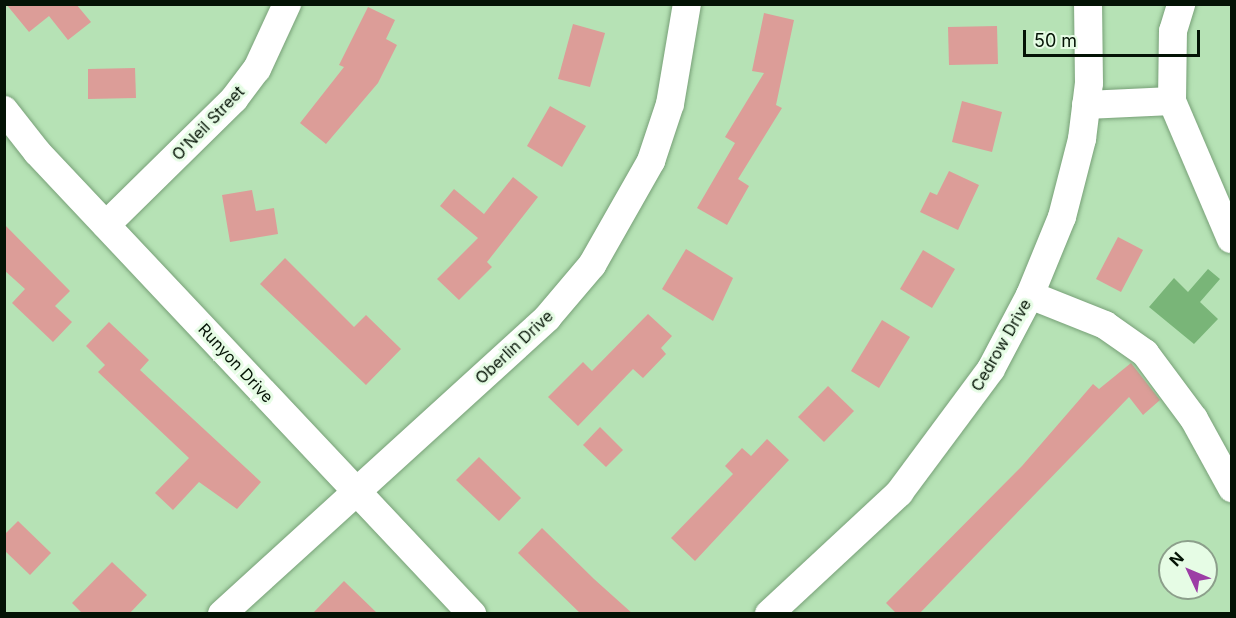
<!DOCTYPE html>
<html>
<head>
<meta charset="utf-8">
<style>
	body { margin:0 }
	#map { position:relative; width:1236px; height:618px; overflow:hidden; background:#b6e2b5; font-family:Inter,sans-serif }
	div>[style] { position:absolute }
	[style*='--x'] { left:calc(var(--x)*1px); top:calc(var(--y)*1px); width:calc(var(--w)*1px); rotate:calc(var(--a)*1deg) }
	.green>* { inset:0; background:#79b578 }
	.building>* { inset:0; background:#dc9d98 }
	.roads { filter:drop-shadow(0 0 2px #77a077) drop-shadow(0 0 2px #77a077) }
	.minor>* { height:28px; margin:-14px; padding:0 14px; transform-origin:14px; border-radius:14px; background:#fff }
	span { translate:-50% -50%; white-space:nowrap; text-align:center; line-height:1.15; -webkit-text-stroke:6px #e6fce5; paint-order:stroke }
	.street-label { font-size:16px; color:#041305 }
	.frame { position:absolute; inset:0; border:6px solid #041305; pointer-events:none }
	.north { position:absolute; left:1158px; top:540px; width:60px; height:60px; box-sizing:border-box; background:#e6fce5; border:2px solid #8c9f8b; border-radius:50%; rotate:314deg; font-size:16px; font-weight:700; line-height:24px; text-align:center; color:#041305 }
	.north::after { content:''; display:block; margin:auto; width:21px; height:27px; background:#9c3da5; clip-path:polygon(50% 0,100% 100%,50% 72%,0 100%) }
	.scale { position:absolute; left:1023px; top:30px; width:177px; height:27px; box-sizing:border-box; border:3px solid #041305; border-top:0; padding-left:8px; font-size:18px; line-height:21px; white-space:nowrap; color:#041305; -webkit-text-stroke:4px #e6fce5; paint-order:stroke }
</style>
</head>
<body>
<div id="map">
	<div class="green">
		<i style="clip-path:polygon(1208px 269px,1220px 279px,1200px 302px,1218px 319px,1194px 344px,1149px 307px,1174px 278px,1188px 292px)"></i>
	</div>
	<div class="building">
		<i style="clip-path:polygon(6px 4px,76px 4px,91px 22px,68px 40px,49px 16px,29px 32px)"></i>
		<i style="clip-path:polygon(368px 7px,395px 20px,386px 39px,397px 45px,378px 83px,326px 144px,300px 123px,344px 67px,339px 65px)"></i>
		<i style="clip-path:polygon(764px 13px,794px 20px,776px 105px,782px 108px,738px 179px,749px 186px,727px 225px,697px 208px,735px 143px,725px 137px,764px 73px,752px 71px)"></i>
		<i style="clip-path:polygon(573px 24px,605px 33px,590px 87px,558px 79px)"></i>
		<i style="clip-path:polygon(997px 26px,998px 64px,949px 65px,948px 27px)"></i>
		<i style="clip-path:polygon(135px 68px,136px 98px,88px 99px,88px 69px)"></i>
		<i style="clip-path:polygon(962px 101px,1002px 112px,992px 152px,952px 142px)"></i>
		<i style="clip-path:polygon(550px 106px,586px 126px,562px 167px,527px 146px)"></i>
		<i style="clip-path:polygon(949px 171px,979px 185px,958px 230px,920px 212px,930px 192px,937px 195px)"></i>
		<i style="clip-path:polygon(513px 177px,538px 197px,487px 262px,492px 267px,459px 300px,437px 279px,478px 238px,440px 206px,454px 189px,484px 214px)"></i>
		<i style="clip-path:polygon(252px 190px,256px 211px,274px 208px,278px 234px,230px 242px,222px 195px)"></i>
		<i style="clip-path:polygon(4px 224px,70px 291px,55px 306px,72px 322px,53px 342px,12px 303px,25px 289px,4px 270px)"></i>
		<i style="clip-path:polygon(1118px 237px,1143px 250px,1121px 292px,1096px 279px)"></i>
		<i style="clip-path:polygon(686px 249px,733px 278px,713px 321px,662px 289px)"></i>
		<i style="clip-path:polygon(923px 250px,955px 269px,932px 308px,900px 289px)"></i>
		<i style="clip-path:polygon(285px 258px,354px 327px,366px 315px,401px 349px,366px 385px,260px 284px)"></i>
		<i style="clip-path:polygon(648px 314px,672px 336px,661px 348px,666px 354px,643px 378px,633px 369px,578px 426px,548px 397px,583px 362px,592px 371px)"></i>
		<i style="clip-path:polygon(882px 320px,910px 337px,879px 388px,851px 371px)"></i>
		<i style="clip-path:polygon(109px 322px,149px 360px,140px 370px,261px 482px,237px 509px,199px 482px,173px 510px,155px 493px,189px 458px,98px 372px,105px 365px,86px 346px)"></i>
		<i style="clip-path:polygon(1131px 363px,1160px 400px,1143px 415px,1129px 397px,919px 614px,897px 614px,886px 603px,1022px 466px,1093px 384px,1099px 389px)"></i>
		<i style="clip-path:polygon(828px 386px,854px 411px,824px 442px,798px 417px)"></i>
		<i style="clip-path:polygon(600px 427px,623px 450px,606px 467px,583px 445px)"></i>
		<i style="clip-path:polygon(767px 439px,789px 460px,695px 561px,671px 538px,733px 474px,725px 466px,742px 448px,751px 456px)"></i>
		<i style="clip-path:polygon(479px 457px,521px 498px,499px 521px,456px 480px)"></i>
		<i style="clip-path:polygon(18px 521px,51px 553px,30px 575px,4px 550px,4px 535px)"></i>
		<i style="clip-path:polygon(542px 528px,594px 579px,633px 614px,581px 614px,518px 553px)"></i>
		<i style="clip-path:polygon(112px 562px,147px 595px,129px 614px,83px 614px,72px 603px)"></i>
		<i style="clip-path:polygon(344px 581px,378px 614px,312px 614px)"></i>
	</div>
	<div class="roads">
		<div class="minor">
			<i style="--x:1172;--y:101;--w:70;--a:-89.2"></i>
			<i style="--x:1173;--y:31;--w:28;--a:-73"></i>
			<i style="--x:1086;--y:105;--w:86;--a:-2.7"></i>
			<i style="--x:1172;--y:101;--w:150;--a:66.9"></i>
			<i style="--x:4;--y:110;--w:53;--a:51.8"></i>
			<i style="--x:37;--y:152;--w:635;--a:46.72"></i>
			<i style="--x:106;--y:225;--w:180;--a:-44.5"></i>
			<i style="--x:234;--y:99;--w:38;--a:-53"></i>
			<i style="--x:257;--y:69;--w:72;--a:-65.2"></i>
			<i style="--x:1030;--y:295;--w:81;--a:21.8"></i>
			<i style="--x:1105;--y:325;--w:49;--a:35"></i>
			<i style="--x:1145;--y:353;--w:82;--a:53.4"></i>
			<i style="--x:1194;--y:419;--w:79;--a:61.2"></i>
			<i style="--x:222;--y:614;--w:440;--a:-42.3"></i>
			<i style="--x:547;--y:318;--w:70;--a:-49.7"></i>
			<i style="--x:592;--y:265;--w:120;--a:-60.4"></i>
			<i style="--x:651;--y:161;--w:60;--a:-71.6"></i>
			<i style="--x:670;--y:104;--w:101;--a:-80.4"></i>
			<i style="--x:769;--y:614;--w:178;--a:-42.9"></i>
			<i style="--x:899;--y:493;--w:154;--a:-53.4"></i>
			<i style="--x:991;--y:369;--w:84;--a:-62.2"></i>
			<i style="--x:1030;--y:295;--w:84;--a:-67.7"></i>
			<i style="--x:1062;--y:217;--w:81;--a:-75.6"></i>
			<i style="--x:1082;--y:139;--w:56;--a:-82.9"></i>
			<i style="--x:1089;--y:83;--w:79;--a:-90.7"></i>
		</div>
	</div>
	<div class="street-label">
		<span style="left:208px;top:123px;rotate:-46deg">O'Neil Street</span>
		<span style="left:1001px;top:345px;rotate:-60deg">Cedrow Drive</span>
		<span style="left:514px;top:347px;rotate:-43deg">Oberlin Drive</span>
		<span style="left:236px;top:363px;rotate:47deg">Runyon Drive</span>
	</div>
	<div class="frame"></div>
	<div class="north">N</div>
	<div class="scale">50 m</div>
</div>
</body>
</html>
